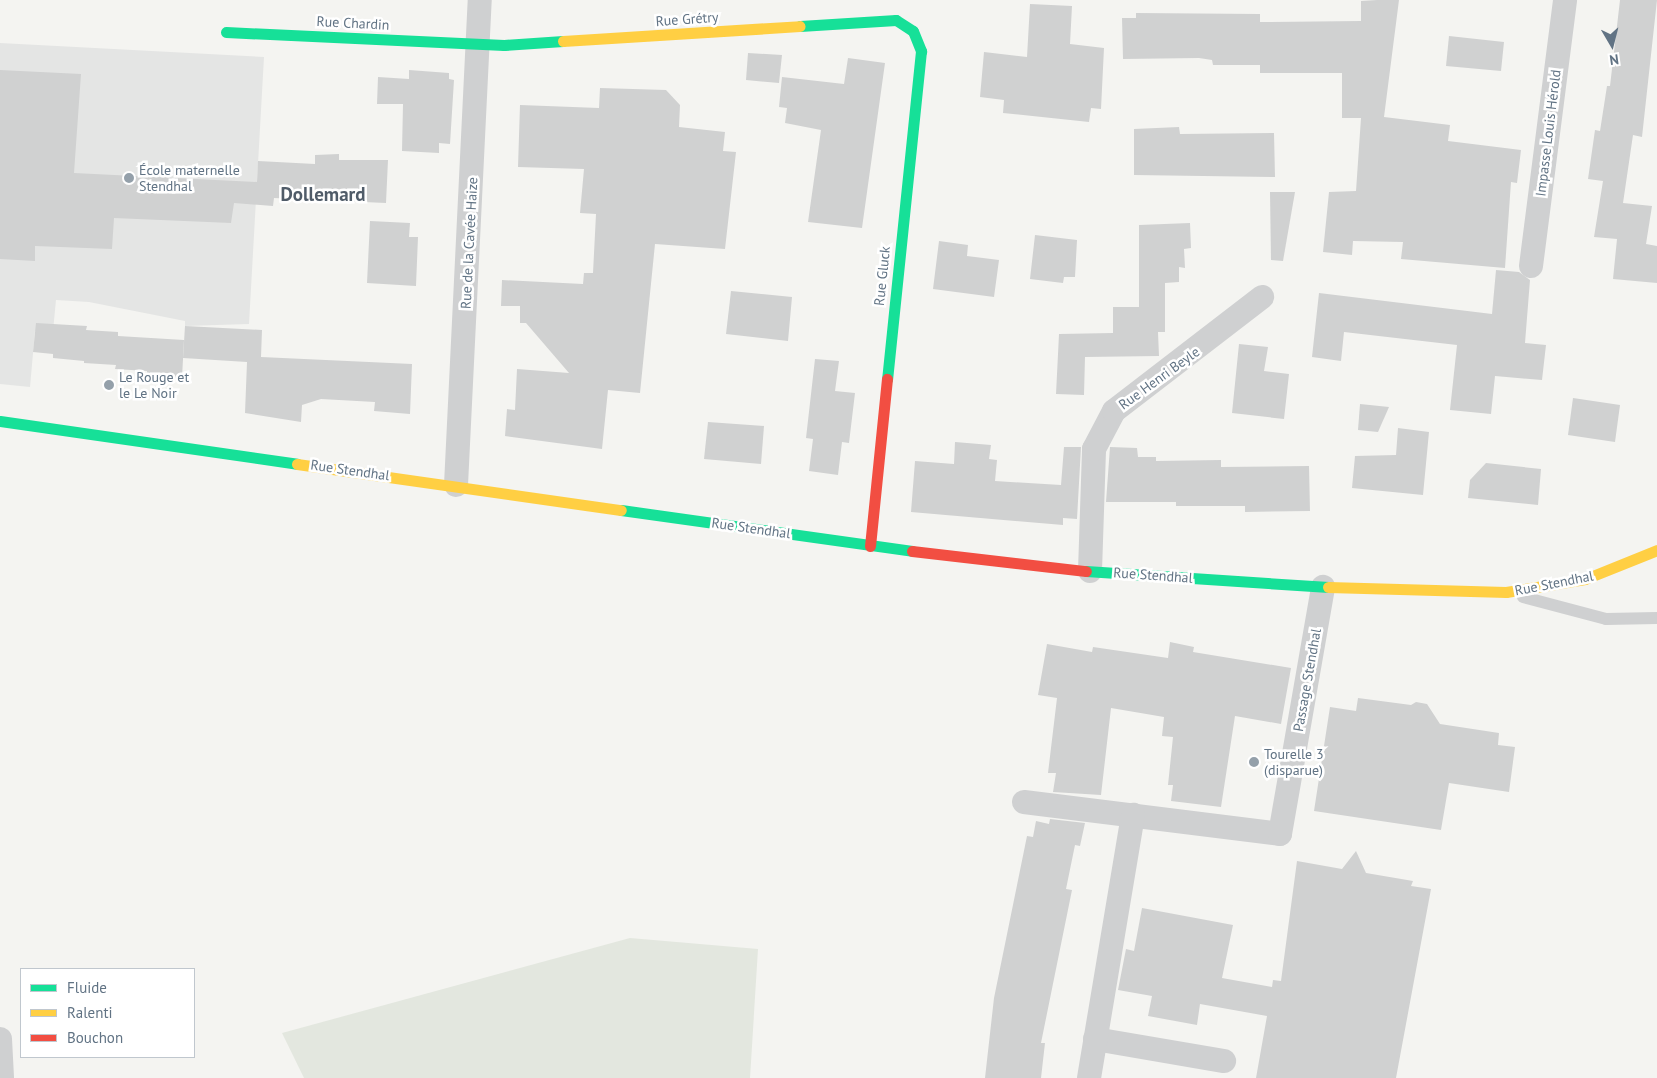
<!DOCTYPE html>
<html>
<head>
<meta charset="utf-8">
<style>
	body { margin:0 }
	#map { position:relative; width:1657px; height:1078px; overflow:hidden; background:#f4f4f1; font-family:"PT Sans",sans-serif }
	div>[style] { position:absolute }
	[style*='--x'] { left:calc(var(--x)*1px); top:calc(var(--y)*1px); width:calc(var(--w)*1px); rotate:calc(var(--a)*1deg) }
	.built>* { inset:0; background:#e4e5e4 }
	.green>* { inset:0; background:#e3e7df }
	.building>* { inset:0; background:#d0d1d1 }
	.lane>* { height:12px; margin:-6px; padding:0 6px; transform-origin:6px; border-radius:6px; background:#cfd0d1 }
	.street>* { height:24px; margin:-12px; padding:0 12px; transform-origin:12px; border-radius:12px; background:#cfd0d1 }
	.fast>* { height:11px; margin:-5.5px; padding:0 5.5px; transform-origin:5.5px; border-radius:5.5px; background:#16e098 }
	.slow>* { height:11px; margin:-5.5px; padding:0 5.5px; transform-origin:5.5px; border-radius:5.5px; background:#ffcf43 }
	.jam>* { height:11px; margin:-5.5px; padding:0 5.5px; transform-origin:5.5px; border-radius:5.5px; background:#f24e42 }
	.dots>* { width:14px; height:14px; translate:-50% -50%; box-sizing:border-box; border:2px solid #fff; border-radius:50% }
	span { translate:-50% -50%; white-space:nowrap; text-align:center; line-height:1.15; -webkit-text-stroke:5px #fff; paint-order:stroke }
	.street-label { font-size:14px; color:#617384 }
	.poi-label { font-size:14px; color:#617384 }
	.left { translate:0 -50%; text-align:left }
	.district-label { font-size:19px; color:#505c69; font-weight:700 }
	.legend { position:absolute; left:20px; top:968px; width:175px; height:90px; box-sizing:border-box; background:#fff; border:1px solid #c0c7ce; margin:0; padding:6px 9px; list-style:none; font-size:15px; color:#617384 }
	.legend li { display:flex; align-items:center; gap:10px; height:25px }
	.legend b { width:25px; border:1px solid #c0c7ce }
	.north { position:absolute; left:1587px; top:20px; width:50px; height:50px; -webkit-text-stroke:4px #fff; paint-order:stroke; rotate:172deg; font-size:14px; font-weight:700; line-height:20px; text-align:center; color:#617384 }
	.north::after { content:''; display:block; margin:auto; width:18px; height:22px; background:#617384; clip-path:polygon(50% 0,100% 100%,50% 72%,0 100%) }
</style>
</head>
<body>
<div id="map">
	<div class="built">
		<i style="clip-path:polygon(0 43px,264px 57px,249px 324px,185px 326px,185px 321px,89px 302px,56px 300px,53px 331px,35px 331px,30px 387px,0 384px)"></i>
	</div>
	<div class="green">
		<i style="clip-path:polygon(630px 938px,758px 949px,750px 1078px,304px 1078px,282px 1033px)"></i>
	</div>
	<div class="building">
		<i style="clip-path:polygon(1377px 0,1399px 0,1384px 117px,1450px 125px,1448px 141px,1521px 150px,1517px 183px,1511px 182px,1505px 268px,1401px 259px,1403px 242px,1353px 241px,1352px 255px,1323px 252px,1329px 192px,1356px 191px,1361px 118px,1342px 118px,1342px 73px,1260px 73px,1260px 65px,1213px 65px,1212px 60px,1199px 58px,1123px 59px,1122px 18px,1136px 18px,1136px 13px,1260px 14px,1260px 22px,1361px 21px,1361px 1px)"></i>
		<i style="clip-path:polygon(1620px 0,1657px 0,1642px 137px,1633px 135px,1623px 203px,1652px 206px,1646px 244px,1657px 246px,1657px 283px,1613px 279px,1617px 239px,1594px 237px,1603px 181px,1588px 179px,1595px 130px,1600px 131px,1607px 86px,1610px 86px)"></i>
		<i style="clip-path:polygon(1030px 4px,1072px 6px,1070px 44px,1104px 48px,1101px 109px,1091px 108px,1089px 122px,1003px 113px,1004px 100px,980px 97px,984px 52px,1027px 57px)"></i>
		<i style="clip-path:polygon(1449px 36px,1504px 42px,1501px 71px,1446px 66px)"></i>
		<i style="clip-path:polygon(748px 53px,782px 55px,779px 83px,746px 80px)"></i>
		<i style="clip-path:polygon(848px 58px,885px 63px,862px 228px,808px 222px,821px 130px,785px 123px,787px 108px,779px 107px,782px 77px,844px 84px)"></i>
		<i style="clip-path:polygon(0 70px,81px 74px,74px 173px,257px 182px,258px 161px,315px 164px,315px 155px,339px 154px,339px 160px,388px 160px,386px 203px,274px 198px,273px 206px,234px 203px,231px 223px,114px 218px,112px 249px,35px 246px,35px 261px,0 259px)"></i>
		<i style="clip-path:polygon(409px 70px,449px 73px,449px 79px,454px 80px,450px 144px,439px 143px,439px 153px,402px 151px,403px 104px,377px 104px,378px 77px,409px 79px)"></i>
		<i style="clip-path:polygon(600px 88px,666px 90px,680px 105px,679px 127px,725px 132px,723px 151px,736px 152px,725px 249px,655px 244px,640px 393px,608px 390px,602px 449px,505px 436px,507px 409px,515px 410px,517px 369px,569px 373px,526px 323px,520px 323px,520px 306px,501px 306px,502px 280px,583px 284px,584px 273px,593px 273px,596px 214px,580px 213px,584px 169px,518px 167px,520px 105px,599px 108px)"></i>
		<i style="clip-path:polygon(1179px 127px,1180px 134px,1274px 133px,1275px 177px,1134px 175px,1134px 129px)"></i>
		<i style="clip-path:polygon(1270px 192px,1295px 192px,1283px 261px,1271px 260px)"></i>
		<i style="clip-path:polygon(370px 221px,410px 223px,409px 237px,418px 237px,416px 286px,367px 283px)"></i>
		<i style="clip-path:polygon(1190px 223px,1191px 248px,1184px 249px,1185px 268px,1179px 267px,1179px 282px,1165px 283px,1165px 332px,1158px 332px,1159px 356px,1085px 357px,1084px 395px,1056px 394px,1059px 334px,1113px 333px,1113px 307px,1139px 307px,1139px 225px)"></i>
		<i style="clip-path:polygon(1035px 235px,1077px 240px,1075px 277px,1064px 277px,1063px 283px,1030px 279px)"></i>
		<i style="clip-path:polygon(939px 241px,968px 245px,967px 256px,999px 260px,994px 297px,933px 289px)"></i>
		<i style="clip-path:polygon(1496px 270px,1519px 272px,1530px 280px,1525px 343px,1546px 345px,1542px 380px,1495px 376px,1491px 414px,1450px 410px,1457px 345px,1344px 332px,1341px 361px,1312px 357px,1319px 293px,1492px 314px)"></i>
		<i style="clip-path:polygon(731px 291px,792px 297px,788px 341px,726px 334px)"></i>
		<i style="clip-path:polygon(36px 323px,87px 326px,86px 330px,118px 332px,118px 336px,184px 340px,182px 378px,147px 376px,147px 371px,115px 369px,116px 365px,84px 363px,84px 361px,53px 358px,53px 354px,33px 352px)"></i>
		<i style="clip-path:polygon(185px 326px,262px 330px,261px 357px,412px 364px,410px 414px,374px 411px,375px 402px,321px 399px,302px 405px,301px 422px,245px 413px,247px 362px,183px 358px)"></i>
		<i style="clip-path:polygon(1239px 344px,1268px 347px,1264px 371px,1289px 374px,1284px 419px,1232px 413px)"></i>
		<i style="clip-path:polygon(815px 359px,839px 361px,835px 391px,855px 393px,849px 443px,842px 442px,838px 475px,809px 471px,813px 439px,806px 438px)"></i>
		<i style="clip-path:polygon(1573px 398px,1620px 405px,1615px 442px,1568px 435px)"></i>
		<i style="clip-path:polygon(1360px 404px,1389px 407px,1378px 432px,1358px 430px)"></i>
		<i style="clip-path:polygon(708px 422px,764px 426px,761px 464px,704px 459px)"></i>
		<i style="clip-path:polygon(1398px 428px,1429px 432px,1423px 495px,1352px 488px,1355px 456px,1396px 455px)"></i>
		<i style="clip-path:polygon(955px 442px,991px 445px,989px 459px,997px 460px,995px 481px,1061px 485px,1064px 447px,1081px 447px,1077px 519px,1063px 518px,1063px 525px,911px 512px,915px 461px,954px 464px)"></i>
		<i style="clip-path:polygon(1110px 447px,1137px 448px,1138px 457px,1156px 457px,1156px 461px,1221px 460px,1221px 467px,1309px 466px,1310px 511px,1245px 512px,1245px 506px,1176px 506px,1176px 502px,1106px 502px)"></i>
		<i style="clip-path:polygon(1486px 463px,1541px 469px,1538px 505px,1468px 498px,1470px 480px)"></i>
		<i style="clip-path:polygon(1170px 642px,1194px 647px,1193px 652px,1291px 668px,1281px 724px,1235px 716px,1221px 807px,1171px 801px,1173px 785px,1168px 785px,1173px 737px,1162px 736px,1164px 717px,1111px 708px,1101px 795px,1053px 792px,1056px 773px,1048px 773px,1057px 698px,1038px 695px,1047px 644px,1092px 652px,1093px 647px,1168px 658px)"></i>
		<i style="clip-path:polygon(1358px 698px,1411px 705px,1416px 702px,1427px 704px,1440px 724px,1499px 733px,1498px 745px,1515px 747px,1509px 792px,1449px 783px,1441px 830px,1314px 811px,1330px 707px,1356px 711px)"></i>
		<i style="clip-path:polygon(1050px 819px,1085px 823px,1080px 846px,1075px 845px,1066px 889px,1072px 890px,1041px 1043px,1045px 1043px,1041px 1078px,985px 1078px,994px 998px,1027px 836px,1033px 837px,1036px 821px,1049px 824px)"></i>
		<i style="clip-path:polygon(1356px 851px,1366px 873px,1413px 881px,1411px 886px,1431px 889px,1396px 1078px,1256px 1078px,1267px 1016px,1200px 1004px,1197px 1025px,1148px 1016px,1152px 996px,1118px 990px,1126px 949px,1134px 951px,1142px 908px,1233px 925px,1222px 978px,1272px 987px,1273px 980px,1281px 981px,1297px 861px,1342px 869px)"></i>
	</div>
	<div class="lane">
		<i style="--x:1523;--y:597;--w:86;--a:14.8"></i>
		<i style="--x:1606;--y:619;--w:51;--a:-1.1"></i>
	</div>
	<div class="street">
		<i style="--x:1531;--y:266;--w:268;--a:-82.7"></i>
		<i style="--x:456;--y:485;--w:486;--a:-87.2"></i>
		<i style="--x:1090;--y:571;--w:122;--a:-88.1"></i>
		<i style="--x:1094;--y:449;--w:43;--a:-62.2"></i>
		<i style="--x:1114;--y:411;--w:187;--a:-37.6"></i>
		<i style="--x:1024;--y:802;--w:258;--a:7.1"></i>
		<i style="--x:1280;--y:834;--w:251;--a:-80.1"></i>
		<i style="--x:0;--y:1039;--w:39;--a:87"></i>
		<i style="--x:1095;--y:1039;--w:131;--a:9.7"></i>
		<i style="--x:1089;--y:1078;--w:267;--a:-80.5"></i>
	</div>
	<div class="fast">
		<i style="--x:800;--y:26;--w:96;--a:-3.6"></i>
		<i style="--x:896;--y:20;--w:20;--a:33"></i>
		<i style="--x:913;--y:31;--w:22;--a:68"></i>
		<i style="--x:921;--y:51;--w:330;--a:95.9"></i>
		<i style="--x:226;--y:32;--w:278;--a:2.7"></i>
		<i style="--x:504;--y:45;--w:59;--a:-3.9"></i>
		<i style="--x:0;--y:421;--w:300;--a:8.2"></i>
		<i style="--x:621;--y:510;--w:294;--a:8"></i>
		<i style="--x:1086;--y:571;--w:243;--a:3.8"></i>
	</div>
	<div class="slow">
		<i style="--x:563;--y:41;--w:237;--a:-3.6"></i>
		<i style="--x:297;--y:464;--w:327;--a:8.1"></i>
		<i style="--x:1328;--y:587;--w:178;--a:1.6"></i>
		<i style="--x:1506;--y:592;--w:80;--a:-9.3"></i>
		<i style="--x:1585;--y:579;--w:78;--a:-21.9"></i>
	</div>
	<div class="jam">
		<i style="--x:870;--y:546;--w:168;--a:-84.2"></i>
		<i style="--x:912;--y:551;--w:175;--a:6.6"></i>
	</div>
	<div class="dots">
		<i style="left:129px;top:178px;background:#94a0aa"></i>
		<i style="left:109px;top:385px;background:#94a0aa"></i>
		<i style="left:1254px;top:762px;background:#94a0aa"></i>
	</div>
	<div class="street-label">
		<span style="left:687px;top:19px;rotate:-4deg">Rue Grétry</span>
		<span style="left:353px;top:23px;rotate:3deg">Rue Chardin</span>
		<span style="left:1548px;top:133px;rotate:-83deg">Impasse Louis Hérold</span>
		<span style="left:469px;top:243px;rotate:-87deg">Rue de la Cavée Haize</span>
		<span style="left:882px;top:276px;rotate:-84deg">Rue Gluck</span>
		<span style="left:1159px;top:378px;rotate:-36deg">Rue Henri Beyle</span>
		<span style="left:350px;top:470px;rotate:8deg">Rue Stendhal</span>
		<span style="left:751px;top:528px;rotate:8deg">Rue Stendhal</span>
		<span style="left:1153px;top:575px;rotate:4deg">Rue Stendhal</span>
		<span style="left:1554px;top:583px;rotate:-11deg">Rue Stendhal</span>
		<span style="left:1307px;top:680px;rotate:-80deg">Passage Stendhal</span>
	</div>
	<div class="poi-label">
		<span class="left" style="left:139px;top:178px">École maternelle<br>Stendhal</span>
		<span class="left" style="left:119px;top:385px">Le Rouge et<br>le Le Noir</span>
		<span class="left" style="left:1264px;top:762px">Tourelle 3<br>(disparue)</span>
	</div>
	<div class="district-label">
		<span style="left:323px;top:195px">Dollemard</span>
	</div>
	<ul class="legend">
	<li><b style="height:6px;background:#16e098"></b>Fluide</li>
	<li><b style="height:6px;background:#ffcf43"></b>Ralenti</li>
	<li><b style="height:6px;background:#f24e42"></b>Bouchon</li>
	</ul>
	<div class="north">N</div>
</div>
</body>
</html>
